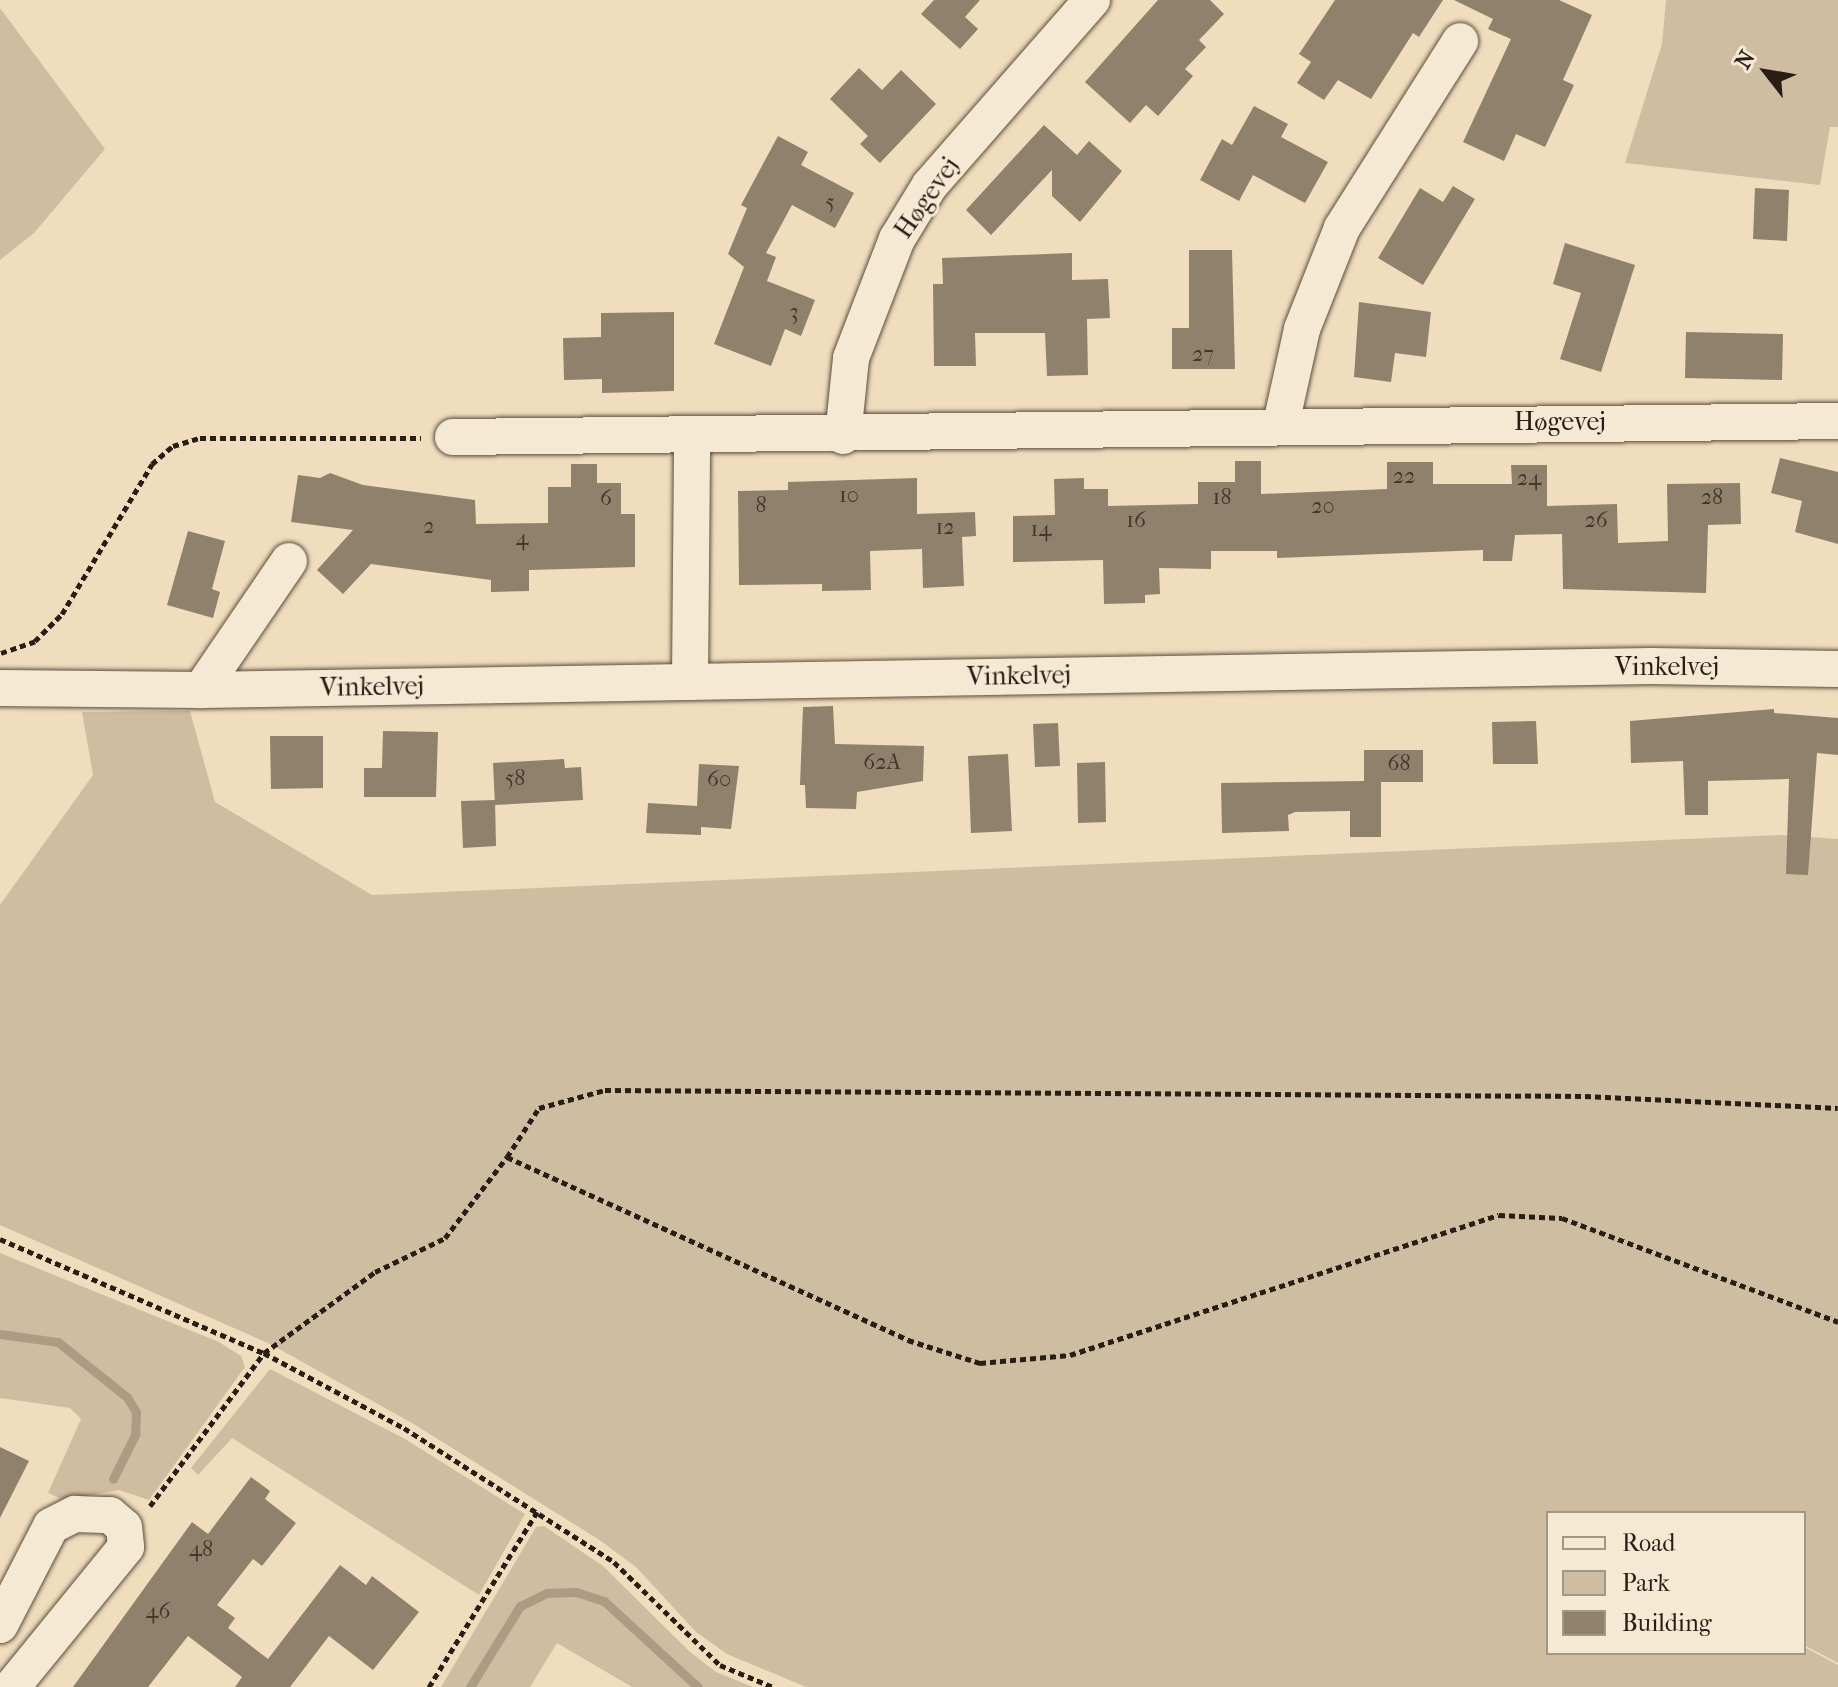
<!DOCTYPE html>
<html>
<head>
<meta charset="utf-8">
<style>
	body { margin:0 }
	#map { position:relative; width:1838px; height:1687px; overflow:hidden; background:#f0ddbd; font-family:"IM FELL French Canon",serif }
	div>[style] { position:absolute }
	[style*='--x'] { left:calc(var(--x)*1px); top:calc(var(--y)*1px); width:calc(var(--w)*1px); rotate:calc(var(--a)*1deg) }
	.green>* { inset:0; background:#cebda1 }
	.stream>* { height:9px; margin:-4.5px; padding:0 4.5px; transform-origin:4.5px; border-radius:4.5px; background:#ac9c84 }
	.building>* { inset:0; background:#90816d }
	.path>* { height:5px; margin-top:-2.5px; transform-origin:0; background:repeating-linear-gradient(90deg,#291e16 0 6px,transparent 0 10px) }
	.roads { filter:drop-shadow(0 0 2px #5b4e40) drop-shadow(0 0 2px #5b4e40) }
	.minor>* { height:36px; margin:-18px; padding:0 18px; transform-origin:18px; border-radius:18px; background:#f5e9d4 }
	span { translate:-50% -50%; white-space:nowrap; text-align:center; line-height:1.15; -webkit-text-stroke:6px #f5e9d4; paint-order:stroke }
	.number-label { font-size:22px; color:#43372c }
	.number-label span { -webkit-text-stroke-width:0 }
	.street-label { font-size:26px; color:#291e16 }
	.legend { position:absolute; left:1546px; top:1511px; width:260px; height:144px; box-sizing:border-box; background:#f5e9d4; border:2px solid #a39888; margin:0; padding:10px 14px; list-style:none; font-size:24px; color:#291e16 }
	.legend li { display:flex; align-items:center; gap:16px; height:40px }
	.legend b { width:40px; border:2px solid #a39888 }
	.north { position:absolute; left:1726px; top:32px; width:80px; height:80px; -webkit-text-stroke:6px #f5e9d4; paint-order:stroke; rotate:301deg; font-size:22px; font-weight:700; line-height:32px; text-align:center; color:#291e16 }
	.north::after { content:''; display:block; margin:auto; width:28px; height:36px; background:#291e16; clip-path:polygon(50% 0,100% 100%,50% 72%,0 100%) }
</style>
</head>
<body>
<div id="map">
	<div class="green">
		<i style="clip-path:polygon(1666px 0,1838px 0,1838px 127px,1830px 127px,1820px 185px,1625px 163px,1662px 44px)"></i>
		<i style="clip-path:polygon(0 8px,105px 149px,34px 233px,0 260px)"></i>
		<i style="clip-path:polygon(190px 711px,215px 802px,372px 895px,1781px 835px,1838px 839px,1838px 1663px,1804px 1645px,1804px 1513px,1548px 1513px,1548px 1653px,1804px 1653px,1804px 1647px,1838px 1665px,1838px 1687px,806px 1687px,727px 1654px,696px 1632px,636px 1567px,598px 1539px,412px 1423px,270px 1344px,0 1225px,0 905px,93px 775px,82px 712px)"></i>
		<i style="clip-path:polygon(0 1253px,219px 1342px,241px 1356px,245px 1367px,149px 1500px,119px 1490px,64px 1500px,48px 1493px,81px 1419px,70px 1408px,0 1398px)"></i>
		<i style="clip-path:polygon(270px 1369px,405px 1439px,525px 1514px,479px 1595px,232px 1438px,198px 1475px,191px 1468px)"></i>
		<i style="clip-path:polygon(544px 1526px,603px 1566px,690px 1652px,716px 1672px,753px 1687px,632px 1687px,557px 1643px,530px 1687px,441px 1687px,536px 1527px)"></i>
	</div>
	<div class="stream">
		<i style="--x:0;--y:1334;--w:59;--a:7.9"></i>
		<i style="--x:58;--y:1342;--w:88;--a:38.6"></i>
		<i style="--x:127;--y:1397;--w:17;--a:59"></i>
		<i style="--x:136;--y:1412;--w:23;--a:92"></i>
		<i style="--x:135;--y:1435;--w:49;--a:116.6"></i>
		<i style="--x:470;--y:1687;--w:95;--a:-58.3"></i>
		<i style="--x:520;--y:1606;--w:30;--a:-26"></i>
		<i style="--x:547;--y:1593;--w:29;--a:-2"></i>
		<i style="--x:576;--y:1592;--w:29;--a:18"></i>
		<i style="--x:604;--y:1601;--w:127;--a:42.5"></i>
	</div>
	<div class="building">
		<i style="clip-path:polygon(934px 0,980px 0,965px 17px,978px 29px,960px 49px,921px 14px)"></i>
		<i style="clip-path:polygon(1158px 0,1210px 0,1224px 14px,1199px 40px,1206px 47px,1185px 69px,1193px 76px,1158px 116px,1146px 105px,1130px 123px,1085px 82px)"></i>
		<i style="clip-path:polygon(1335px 0,1443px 0,1419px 37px,1413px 33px,1371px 99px,1338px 80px,1324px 100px,1297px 83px,1311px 62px,1299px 54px)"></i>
		<i style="clip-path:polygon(1454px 0,1559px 0,1592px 15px,1563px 80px,1574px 85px,1545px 147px,1516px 134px,1504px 161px,1463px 142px,1511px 39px,1488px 29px,1493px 19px)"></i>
		<i style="clip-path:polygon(859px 68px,882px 90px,901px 70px,936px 104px,880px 163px,860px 144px,868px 136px,830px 99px)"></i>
		<i style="clip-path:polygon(1254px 106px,1288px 124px,1281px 137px,1328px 162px,1305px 203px,1253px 175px,1239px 201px,1200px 180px,1222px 139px,1232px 145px)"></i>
		<i style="clip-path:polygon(1044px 125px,1077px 155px,1089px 141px,1122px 171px,1080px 222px,1052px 196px,1052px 170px,991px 235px,966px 210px)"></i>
		<i style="clip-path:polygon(778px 136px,808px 152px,801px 165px,854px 193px,835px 228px,792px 205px,766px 253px,776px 257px,767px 281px,815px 300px,801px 336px,785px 329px,771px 366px,714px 344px,744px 267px,728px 254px,747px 208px,741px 205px)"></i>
		<i style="clip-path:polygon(1453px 186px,1475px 199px,1423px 285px,1378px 258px,1420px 188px,1443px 202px)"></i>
		<i style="clip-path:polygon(1755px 188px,1789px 190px,1787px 241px,1753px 239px)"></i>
		<i style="clip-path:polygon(1565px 243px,1635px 265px,1601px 372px,1560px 359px,1581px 293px,1553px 284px)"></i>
		<i style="clip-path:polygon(1189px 250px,1232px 250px,1235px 369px,1172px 369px,1172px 328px,1189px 328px)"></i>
		<i style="clip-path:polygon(1072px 253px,1072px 280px,1108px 279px,1110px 318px,1087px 319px,1088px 375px,1047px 376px,1045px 333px,975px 333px,976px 366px,934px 366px,933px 284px,943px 284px,942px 258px)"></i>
		<i style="clip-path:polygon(1359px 302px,1431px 312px,1426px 357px,1395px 353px,1391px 382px,1354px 377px)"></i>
		<i style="clip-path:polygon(674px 312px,674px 391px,602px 393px,602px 379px,564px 380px,563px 338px,601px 337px,601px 313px)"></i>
		<i style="clip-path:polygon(1686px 332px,1783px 334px,1782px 380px,1685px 378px)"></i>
		<i style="clip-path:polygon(1780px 458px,1838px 472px,1838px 544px,1795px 532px,1802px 501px,1771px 493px)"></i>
		<i style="clip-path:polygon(1235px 461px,1261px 461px,1261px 494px,1387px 489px,1387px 462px,1433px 462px,1433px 484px,1512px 484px,1511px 465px,1547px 465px,1547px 506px,1617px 504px,1618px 543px,1668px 541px,1667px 484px,1740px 483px,1741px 524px,1708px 525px,1706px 593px,1563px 589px,1562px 534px,1515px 535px,1512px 561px,1483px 561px,1483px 550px,1277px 558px,1277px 551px,1211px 551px,1211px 569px,1159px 568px,1160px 594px,1145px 595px,1145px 603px,1104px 604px,1103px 560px,1013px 562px,1013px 516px,1055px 515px,1054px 479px,1084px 478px,1084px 489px,1108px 489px,1108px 506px,1198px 504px,1198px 482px,1235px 482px)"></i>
		<i style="clip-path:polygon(571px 464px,597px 464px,597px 483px,621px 483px,621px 514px,635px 514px,635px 567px,529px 570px,529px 591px,491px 592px,491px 580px,371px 564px,343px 594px,317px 570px,353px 530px,291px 522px,298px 475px,320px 478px,330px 473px,363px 485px,475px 500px,476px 524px,548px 523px,548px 487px,571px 487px)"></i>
		<i style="clip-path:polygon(917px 478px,917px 514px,975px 512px,976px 536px,962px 537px,964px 586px,923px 588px,922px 549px,870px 551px,871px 590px,822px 591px,822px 584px,739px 585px,738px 491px,788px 490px,788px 482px)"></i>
		<i style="clip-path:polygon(188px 531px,225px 541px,212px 589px,220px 592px,213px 618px,167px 605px)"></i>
		<i style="clip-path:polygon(833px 706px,835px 744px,924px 746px,923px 781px,857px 792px,856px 809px,806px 808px,805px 785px,800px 785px,803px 707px)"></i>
		<i style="clip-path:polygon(1774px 709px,1774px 713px,1838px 718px,1838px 755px,1817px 753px,1808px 875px,1786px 874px,1789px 779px,1708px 781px,1708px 815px,1685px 815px,1683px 761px,1631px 763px,1630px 721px)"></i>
		<i style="clip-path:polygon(1536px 721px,1538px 764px,1493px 764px,1492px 722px)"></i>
		<i style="clip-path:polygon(1058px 723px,1060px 766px,1035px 767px,1033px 724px)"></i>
		<i style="clip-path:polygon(383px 731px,438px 732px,436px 797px,364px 797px,364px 768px,382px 768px)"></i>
		<i style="clip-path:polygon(270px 736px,323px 736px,323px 788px,271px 789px)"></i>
		<i style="clip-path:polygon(1364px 750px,1423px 750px,1423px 782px,1381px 782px,1381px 837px,1350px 837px,1350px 811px,1295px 812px,1288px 815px,1289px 831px,1222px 833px,1221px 783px,1364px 781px)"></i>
		<i style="clip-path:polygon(1008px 754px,1012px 831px,971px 833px,968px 756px)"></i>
		<i style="clip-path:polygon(564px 759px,565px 768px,581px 767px,583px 800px,495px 805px,493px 763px)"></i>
		<i style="clip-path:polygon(1105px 762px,1106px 822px,1078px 823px,1077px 763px)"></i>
		<i style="clip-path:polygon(699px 764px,739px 766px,731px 829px,701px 827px,701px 835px,646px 833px,648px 803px,697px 806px)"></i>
		<i style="clip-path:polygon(495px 800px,496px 846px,463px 848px,461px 801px)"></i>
		<i style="clip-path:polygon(0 1447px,29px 1461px,0 1518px)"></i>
		<i style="clip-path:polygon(251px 1477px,270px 1491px,265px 1499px,296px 1523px,262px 1566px,253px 1559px,217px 1605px,235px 1618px,228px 1628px,268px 1659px,340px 1565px,366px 1585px,372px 1576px,419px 1612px,373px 1670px,329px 1636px,290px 1687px,235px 1687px,242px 1677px,188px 1636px,148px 1687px,73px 1687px,192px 1522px,208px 1534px)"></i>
	</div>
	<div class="path">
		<i style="--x:1;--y:653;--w:36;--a:-19"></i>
		<i style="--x:35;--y:641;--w:38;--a:-45"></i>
		<i style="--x:62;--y:614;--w:175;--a:-59"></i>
		<i style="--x:152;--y:464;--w:28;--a:-41"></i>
		<i style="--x:173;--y:446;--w:28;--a:-17"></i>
		<i style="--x:200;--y:438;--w:221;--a:0"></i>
		<i style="--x:507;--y:1157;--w:59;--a:-56.9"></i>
		<i style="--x:539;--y:1108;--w:68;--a:-15.3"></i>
		<i style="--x:605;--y:1090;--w:980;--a:0.35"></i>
		<i style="--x:1585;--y:1096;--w:253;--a:2.7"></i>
		<i style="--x:0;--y:1239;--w:288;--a:23.4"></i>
		<i style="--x:264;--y:1353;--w:159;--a:28.2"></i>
		<i style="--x:404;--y:1428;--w:249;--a:32.5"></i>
		<i style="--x:614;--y:1562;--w:148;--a:44.2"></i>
		<i style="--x:720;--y:1665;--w:57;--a:22.5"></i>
		<i style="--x:150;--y:1506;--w:191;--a:-53.3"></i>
		<i style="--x:264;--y:1353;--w:137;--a:-36.1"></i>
		<i style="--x:375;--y:1272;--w:78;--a:-25.9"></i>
		<i style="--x:445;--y:1238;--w:102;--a:-52.6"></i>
		<i style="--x:507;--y:1157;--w:441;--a:24.5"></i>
		<i style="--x:908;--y:1340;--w:76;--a:17.7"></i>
		<i style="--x:980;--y:1363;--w:90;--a:-5.1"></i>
		<i style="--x:1070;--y:1355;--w:451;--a:-18.1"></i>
		<i style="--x:1499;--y:1215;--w:63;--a:2.7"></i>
		<i style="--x:1562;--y:1218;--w:295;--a:20.6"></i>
		<i style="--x:429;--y:1687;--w:206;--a:-58.3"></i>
	</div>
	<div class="roads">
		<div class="minor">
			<i style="--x:1281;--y:424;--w:97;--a:-77.5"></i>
			<i style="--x:1302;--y:329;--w:109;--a:-68.4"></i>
			<i style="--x:1342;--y:228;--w:221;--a:-57.7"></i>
			<i style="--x:843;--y:436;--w:78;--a:-84.1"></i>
			<i style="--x:851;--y:358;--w:128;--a:-68.9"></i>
			<i style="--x:897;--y:239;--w:63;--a:-58.6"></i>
			<i style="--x:930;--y:185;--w:246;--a:-48.8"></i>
			<i style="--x:453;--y:437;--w:1385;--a:-0.66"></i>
			<i style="--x:690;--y:682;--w:247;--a:-89.5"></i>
			<i style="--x:0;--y:688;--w:201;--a:0.6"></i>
			<i style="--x:201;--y:690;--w:1450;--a:-0.95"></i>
			<i style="--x:1651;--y:666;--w:187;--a:0.9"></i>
			<i style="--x:201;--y:690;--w:156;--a:-55.7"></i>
			<i style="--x:0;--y:1625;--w:111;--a:-62.7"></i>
			<i style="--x:51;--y:1526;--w:27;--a:-27"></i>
			<i style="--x:75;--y:1514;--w:35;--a:2"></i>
			<i style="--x:110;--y:1515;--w:18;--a:41"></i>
			<i style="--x:124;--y:1527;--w:20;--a:84"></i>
			<i style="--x:126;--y:1547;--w:181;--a:129.2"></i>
		</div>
	</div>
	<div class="number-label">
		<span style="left:830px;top:203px">5</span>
		<span style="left:794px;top:313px">3</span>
		<span style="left:1203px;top:355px">27</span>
		<span style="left:1404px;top:477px">22</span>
		<span style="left:1529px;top:479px">24</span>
		<span style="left:849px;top:496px">10</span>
		<span style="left:1222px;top:498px">18</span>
		<span style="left:1712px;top:498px">28</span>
		<span style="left:606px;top:499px">6</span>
		<span style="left:761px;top:506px">8</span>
		<span style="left:1323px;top:507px">20</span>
		<span style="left:1136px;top:521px">16</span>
		<span style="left:1596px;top:521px">26</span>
		<span style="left:429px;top:527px">2</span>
		<span style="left:945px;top:528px">12</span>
		<span style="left:1041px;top:530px">14</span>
		<span style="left:522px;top:539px">4</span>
		<span style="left:882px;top:763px">62A</span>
		<span style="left:1399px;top:764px">68</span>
		<span style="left:515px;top:779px">58</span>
		<span style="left:719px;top:780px">60</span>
		<span style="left:201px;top:1550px">48</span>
		<span style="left:158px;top:1612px">46</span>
	</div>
	<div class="street-label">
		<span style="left:927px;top:198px;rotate:-55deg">Høgevej</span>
		<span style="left:1560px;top:422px">Høgevej</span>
		<span style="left:1667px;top:667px">Vinkelvej</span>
		<span style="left:1019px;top:676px;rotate:-1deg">Vinkelvej</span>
		<span style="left:372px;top:687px;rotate:-1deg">Vinkelvej</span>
	</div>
	<ul class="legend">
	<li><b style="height:10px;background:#f5e9d4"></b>Road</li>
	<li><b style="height:22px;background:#cebda1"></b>Park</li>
	<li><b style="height:22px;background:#90816d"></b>Building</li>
	</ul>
	<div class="north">N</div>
</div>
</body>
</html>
